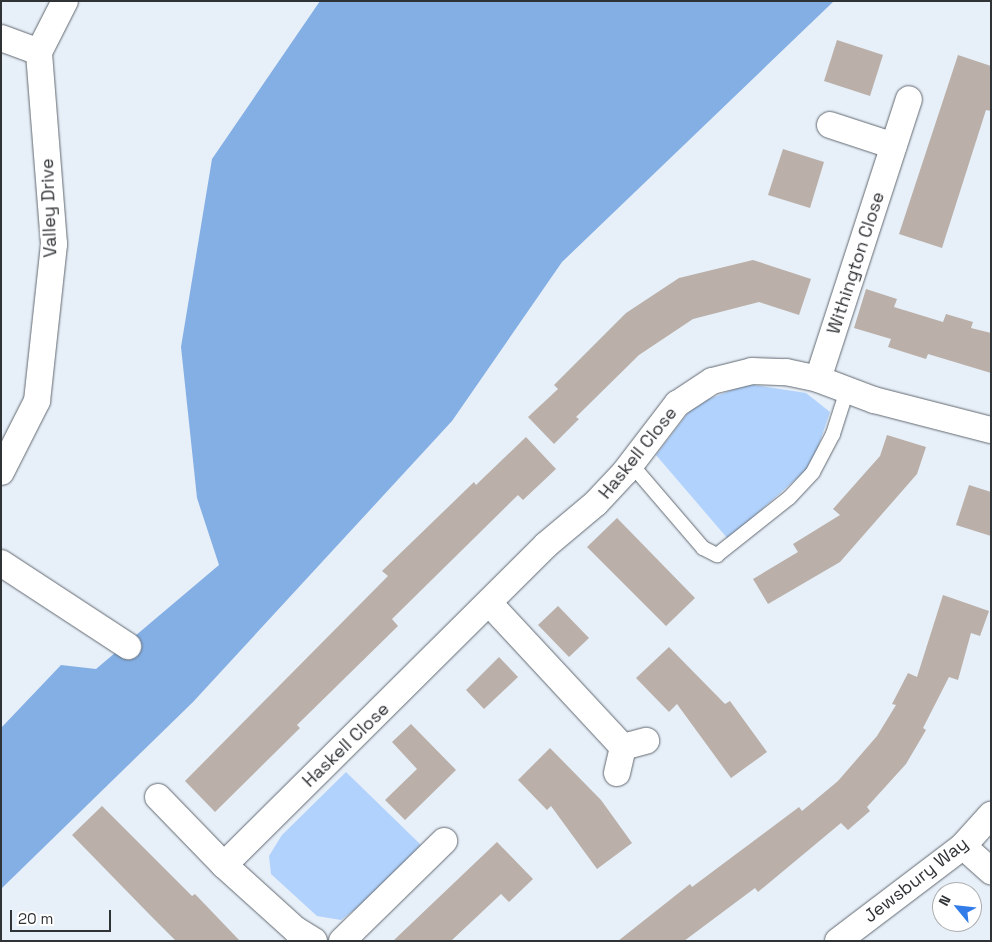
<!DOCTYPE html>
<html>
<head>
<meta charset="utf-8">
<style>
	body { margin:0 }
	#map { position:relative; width:992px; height:942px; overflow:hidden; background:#e7eff8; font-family:"Space Grotesk",sans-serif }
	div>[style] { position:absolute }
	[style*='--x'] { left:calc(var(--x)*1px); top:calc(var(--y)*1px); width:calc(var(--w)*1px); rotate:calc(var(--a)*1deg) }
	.green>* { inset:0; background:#b1d2fc }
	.forest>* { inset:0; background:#84afe4 }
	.building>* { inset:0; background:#bab0a9 }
	.roads { filter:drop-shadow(0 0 1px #626971) drop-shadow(0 0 1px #626971) }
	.service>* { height:14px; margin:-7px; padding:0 7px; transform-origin:7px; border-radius:7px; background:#fff }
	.minor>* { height:26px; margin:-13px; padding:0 13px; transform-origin:13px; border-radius:13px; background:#fff }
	span { translate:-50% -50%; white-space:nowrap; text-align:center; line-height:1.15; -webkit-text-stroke:4.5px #fff; paint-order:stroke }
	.street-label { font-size:18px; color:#303336 }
	.frame { position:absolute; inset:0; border:2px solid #303336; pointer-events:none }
	.north { position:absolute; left:932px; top:882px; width:50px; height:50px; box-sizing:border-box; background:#fff; border:1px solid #acadaf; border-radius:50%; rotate:298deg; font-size:14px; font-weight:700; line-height:20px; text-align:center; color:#303336 }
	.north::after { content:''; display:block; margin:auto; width:18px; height:22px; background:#327ce9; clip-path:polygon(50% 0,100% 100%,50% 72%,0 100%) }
	.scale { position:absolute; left:10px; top:910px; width:101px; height:22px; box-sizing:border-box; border:2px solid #303336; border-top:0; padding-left:6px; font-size:15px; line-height:18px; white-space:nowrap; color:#303336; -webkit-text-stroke:4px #fff; paint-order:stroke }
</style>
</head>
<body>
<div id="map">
	<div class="green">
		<i style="clip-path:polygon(747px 384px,806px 393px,830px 412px,812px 465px,728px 539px,656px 455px,694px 405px)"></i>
		<i style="clip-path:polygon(346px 772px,421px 845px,367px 900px,341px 920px,317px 916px,271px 874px,269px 856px,282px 835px)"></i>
	</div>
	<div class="forest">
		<i style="clip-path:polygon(320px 1px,834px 1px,562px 262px,452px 421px,193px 702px,1px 889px,1px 728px,61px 665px,96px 669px,219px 565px,197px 498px,181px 347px,212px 159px)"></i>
	</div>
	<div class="building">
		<i style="clip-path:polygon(837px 40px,883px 55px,870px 96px,824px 81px)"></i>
		<i style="clip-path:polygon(958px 55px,991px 66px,991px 111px,986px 110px,942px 248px,899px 234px)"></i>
		<i style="clip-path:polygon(783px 149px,824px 162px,810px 208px,768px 195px)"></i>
		<i style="clip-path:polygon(753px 260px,811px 279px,799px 315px,759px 302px,693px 319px,639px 355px,576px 417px,579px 419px,554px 444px,528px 417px,558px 389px,554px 385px,626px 313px,679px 278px)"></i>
		<i style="clip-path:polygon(866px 289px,897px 299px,894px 307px,943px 322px,946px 314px,973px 322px,971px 328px,991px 333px,991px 373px,928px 354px,926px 359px,888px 347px,891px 339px,854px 328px)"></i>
		<i style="clip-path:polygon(887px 435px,926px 447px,917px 474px,840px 562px,768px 604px,753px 579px,798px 552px,793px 544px,840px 515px,833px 509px,880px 456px)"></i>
		<i style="clip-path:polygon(526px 437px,556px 469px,523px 500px,518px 495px,392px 619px,398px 626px,297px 725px,300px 728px,215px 812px,185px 781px,388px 576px,382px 571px,474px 482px,476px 485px)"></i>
		<i style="clip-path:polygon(969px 485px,991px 492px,991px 536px,956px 525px)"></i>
		<i style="clip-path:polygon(617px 518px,695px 598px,666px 626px,587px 547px)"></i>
		<i style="clip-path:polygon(943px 595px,989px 611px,980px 636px,971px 633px,958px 680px,949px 677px,923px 728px,926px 730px,906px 764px,867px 807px,870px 811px,848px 830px,841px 823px,758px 892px,755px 888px,684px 941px,618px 941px,690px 884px,692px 887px,799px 807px,802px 811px,838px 781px,877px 736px,896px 705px,892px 704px,908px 673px,917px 677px)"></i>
		<i style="clip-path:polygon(558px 606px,589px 638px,569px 657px,538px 625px)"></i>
		<i style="clip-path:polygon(669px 647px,725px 704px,730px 701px,767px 752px,731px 778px,677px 704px,669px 712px,636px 678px)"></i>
		<i style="clip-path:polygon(499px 657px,518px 677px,484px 709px,466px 690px)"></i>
		<i style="clip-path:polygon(411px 724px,456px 770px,405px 820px,385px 800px,417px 769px,392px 742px)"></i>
		<i style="clip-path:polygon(550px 748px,601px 800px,632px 843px,597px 869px,551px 806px,547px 810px,518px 780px)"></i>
		<i style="clip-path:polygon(102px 806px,192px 896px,195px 894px,240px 941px,176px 941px,150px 915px,72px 835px)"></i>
		<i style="clip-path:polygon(497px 842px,533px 879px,509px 902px,501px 894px,451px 941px,393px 941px)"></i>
	</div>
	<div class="roads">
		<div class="service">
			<i style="--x:631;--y:464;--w:111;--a:49.4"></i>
			<i style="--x:703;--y:548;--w:16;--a:27"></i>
			<i style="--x:717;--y:555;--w:92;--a:-38.4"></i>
			<i style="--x:789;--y:498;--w:35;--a:-47"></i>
			<i style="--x:813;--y:472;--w:43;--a:-62.2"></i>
			<i style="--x:833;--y:434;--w:46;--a:-72.3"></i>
		</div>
		<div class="minor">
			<i style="--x:1;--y:38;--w:40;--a:20.2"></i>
			<i style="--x:830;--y:125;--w:67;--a:18.2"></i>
			<i style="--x:818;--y:379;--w:294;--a:-72"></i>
			<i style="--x:1;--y:472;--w:80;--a:-63.1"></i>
			<i style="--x:37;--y:401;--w:158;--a:-83.8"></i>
			<i style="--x:54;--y:244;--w:193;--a:-94.5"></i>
			<i style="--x:39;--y:52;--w:57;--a:-63"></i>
			<i style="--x:1;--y:563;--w:152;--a:33.2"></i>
			<i style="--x:490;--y:604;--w:195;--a:47.1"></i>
			<i style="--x:617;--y:773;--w:27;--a:-77"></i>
			<i style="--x:623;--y:747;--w:24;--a:-15"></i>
			<i style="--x:158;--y:797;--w:95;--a:45.9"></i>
			<i style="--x:224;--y:865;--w:97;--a:42.1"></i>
			<i style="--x:296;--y:930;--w:21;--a:31"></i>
			<i style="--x:963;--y:846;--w:38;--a:42"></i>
			<i style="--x:224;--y:865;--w:454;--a:-44.8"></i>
			<i style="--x:546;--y:545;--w:65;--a:-40"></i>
			<i style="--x:596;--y:503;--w:42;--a:-46.9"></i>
			<i style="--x:625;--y:472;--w:86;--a:-52.6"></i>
			<i style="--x:677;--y:404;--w:42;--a:-33.3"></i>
			<i style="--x:712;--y:381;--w:41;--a:-14"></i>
			<i style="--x:752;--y:371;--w:34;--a:2"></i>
			<i style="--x:786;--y:372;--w:33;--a:12"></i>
			<i style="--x:818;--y:379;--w:60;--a:20.6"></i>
			<i style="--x:874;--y:400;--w:121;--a:14.4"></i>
			<i style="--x:342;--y:941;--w:143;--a:-44.4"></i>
			<i style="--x:838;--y:941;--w:157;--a:-37.2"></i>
			<i style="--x:963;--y:846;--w:42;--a:-47.9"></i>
		</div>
	</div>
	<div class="street-label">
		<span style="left:49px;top:208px;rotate:-92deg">Valley Drive</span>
		<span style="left:856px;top:263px;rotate:-72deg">Withington Close</span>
		<span style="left:638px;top:453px;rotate:-51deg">Haskell Close</span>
		<span style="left:346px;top:745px;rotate:-44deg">Haskell Close</span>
		<span style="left:916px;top:880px;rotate:-38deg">Jewsbury Way</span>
	</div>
	<div class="frame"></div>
	<div class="north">N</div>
	<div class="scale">20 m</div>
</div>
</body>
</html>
